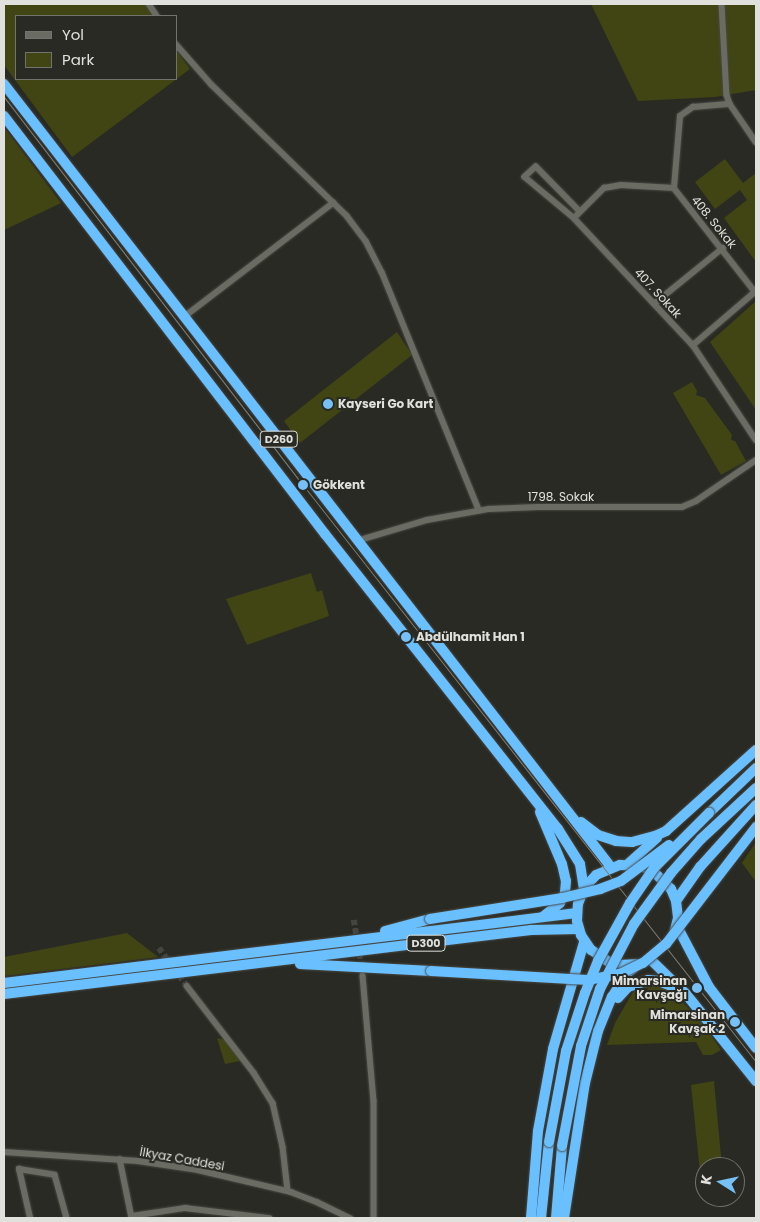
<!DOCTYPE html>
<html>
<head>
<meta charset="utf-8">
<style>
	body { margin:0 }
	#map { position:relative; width:760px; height:1222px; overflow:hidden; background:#2a2a24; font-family:Poppins,sans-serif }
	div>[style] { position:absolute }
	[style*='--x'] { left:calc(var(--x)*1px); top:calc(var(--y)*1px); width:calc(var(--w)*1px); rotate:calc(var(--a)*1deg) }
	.green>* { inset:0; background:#414513 }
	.street-tunnel>* { height:5.5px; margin-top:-2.75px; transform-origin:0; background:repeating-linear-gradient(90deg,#454540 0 5.5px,transparent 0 8.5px) }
	.roads { filter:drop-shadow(0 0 1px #484843) drop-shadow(0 0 1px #484843) }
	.street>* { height:5.5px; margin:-2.75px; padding:0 2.75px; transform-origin:2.75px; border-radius:2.75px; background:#6a6c64 }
	.highway>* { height:10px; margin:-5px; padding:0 5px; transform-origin:5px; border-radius:5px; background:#6abfff }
	.tram>* { height:1px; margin:-0.5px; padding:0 0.5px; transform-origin:0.5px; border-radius:0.5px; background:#7d7d78 }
	.bridges { filter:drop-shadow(0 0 1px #484843) drop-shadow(0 0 1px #484843) }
	.highway-bridge>* { height:10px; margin:-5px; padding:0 5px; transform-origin:5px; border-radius:5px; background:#6abfff }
	.dots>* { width:14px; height:14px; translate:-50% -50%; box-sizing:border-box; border:2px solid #2a2a24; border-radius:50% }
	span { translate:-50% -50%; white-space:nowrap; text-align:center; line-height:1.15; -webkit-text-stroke:4px #2a2a24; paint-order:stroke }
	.shield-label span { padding:1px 4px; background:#2a2a24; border:1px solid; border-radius:4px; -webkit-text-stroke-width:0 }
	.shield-label { font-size:11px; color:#e0e0dc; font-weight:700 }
	.street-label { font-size:12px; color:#e0e0dc }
	.poi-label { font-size:12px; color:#e0e0dc; font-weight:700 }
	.left { translate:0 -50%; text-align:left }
	.right { translate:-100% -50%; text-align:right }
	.frame { position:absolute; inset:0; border:5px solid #e0e0dc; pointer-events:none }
	.legend { position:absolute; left:15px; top:15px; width:162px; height:65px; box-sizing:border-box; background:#2a2a24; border:1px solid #73736e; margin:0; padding:6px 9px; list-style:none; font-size:15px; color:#e0e0dc }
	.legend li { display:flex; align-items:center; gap:10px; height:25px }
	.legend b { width:25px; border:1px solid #73736e }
	.north { position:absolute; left:695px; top:1157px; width:50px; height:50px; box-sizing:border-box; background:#2a2a24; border:1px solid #73736e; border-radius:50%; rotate:280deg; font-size:14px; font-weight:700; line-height:20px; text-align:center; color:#e0e0dc }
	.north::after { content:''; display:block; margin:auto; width:18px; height:22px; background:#77c0f7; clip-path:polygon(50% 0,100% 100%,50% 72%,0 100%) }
</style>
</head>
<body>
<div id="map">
	<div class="green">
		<i style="clip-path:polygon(4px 4px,146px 4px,154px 16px,16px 16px,16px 79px,176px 79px,176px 50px,190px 69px,72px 157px,4px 65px)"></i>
		<i style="clip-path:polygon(591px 4px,756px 4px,756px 90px,715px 97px,638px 101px)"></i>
		<i style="clip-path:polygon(4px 127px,61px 203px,4px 230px)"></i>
		<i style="clip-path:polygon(725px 159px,743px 183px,756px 173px,756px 262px,724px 218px,747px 200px,740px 190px,715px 209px,695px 182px)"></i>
		<i style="clip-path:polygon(756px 301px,756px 410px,710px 342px)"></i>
		<i style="clip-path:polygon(397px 332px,412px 355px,300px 443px,284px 421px)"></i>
		<i style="clip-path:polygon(692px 382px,697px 391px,696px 395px,705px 398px,732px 435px,731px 440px,735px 441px,746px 461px,721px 475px,673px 393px)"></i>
		<i style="clip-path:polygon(311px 573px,317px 592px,322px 590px,329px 616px,247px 645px,226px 599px)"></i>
		<i style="clip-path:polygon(756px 842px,756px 882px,742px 863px)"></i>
		<i style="clip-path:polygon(127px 933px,158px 957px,4px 976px,4px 957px)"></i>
		<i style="clip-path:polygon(654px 985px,673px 992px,703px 1024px,721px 1050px,712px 1055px,703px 1055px,696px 1042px,607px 1045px,615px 1023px,633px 992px,641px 987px)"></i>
		<i style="clip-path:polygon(217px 1038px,225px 1040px,240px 1061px,225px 1064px)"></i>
		<i style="clip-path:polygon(714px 1081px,722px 1167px,705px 1167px,705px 1171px,700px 1172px,691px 1085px)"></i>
	</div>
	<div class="street-tunnel">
		<i style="--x:354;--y:920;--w:50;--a:80.7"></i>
		<i style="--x:159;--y:948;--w:47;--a:53.6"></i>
	</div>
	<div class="roads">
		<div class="street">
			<i style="--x:149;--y:4;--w:14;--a:56"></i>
			<i style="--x:722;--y:4;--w:91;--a:86.9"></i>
			<i style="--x:727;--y:95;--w:9;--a:72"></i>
			<i style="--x:730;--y:104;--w:46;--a:55.6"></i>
			<i style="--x:176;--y:44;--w:55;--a:48.7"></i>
			<i style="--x:212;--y:85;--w:188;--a:44.1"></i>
			<i style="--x:347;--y:216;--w:31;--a:53"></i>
			<i style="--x:366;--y:241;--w:35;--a:63"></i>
			<i style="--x:382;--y:272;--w:257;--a:67.8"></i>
			<i style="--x:674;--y:188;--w:133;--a:52"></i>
			<i style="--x:674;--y:188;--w:72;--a:-85.2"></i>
			<i style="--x:680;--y:116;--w:16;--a:-35"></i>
			<i style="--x:693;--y:107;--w:37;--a:-5"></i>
			<i style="--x:580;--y:212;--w:63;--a:-134.4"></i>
			<i style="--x:536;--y:167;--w:15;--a:138"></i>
			<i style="--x:525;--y:177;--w:64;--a:39.9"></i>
			<i style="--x:574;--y:218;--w:174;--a:46.9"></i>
			<i style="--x:693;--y:345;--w:114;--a:56.4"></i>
			<i style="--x:577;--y:215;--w:38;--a:-45"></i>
			<i style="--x:604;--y:188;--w:17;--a:-10"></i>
			<i style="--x:621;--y:185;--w:53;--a:3.2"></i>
			<i style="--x:654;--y:304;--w:89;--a:-39.1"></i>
			<i style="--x:184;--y:317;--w:188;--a:-37.4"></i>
			<i style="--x:693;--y:345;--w:83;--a:-40.6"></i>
			<i style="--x:357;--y:541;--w:73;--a:-16.7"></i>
			<i style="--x:427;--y:520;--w:63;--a:-10.1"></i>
			<i style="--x:489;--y:509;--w:49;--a:-2.3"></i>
			<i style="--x:538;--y:507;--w:144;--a:0"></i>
			<i style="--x:682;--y:507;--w:15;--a:-23"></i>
			<i style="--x:696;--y:501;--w:73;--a:-34.3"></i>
			<i style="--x:363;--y:976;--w:125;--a:85"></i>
			<i style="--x:374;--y:1101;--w:117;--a:90"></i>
			<i style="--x:187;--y:986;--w:110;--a:52.4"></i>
			<i style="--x:254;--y:1073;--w:36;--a:58"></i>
			<i style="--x:273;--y:1103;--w:45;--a:77.2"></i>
			<i style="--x:283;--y:1147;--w:44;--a:83.5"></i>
			<i style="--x:4;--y:1152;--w:134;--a:3.8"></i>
			<i style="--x:138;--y:1161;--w:61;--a:8.5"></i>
			<i style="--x:198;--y:1170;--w:96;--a:13.3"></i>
			<i style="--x:291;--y:1192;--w:28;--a:21"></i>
			<i style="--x:317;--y:1202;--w:37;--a:26"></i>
			<i style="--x:120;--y:1159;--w:60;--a:78.5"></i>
			<i style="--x:132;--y:1216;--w:54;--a:-8.6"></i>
			<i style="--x:185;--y:1208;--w:85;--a:6.8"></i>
			<i style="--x:30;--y:1218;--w:50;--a:-102.7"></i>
			<i style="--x:19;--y:1169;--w:36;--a:9"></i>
			<i style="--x:55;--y:1175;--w:45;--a:74.4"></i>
		</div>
		<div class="highway">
			<i style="--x:4;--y:84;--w:991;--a:52.22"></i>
			<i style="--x:4;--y:116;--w:527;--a:52.48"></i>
			<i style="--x:325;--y:534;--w:376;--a:51.7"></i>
			<i style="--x:558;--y:829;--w:41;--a:57.8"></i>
			<i style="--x:580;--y:864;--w:24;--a:81"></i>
			<i style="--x:540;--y:812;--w:56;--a:67.1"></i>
			<i style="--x:562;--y:864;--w:17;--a:77"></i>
			<i style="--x:566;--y:881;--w:12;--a:95"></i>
			<i style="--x:565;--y:893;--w:11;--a:117"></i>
			<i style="--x:560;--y:903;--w:21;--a:141"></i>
			<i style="--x:709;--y:813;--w:65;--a:-43.8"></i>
			<i style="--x:581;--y:822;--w:21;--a:37"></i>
			<i style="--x:598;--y:835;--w:19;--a:18"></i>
			<i style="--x:616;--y:841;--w:16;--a:4"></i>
			<i style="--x:632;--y:842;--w:24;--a:-15"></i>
			<i style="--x:655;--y:836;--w:12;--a:-24"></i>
			<i style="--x:666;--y:831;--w:121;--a:-42"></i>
			<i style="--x:628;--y:864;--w:39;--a:-42"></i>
			<i style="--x:676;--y:901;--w:42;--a:-54.8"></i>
			<i style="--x:700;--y:867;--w:84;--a:-47.9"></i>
			<i style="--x:677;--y:926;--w:69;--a:62.3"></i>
			<i style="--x:709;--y:987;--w:77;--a:52.4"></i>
			<i style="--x:385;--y:931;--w:47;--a:-14.9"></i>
			<i style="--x:651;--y:960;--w:49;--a:44.2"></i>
			<i style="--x:686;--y:994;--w:112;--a:51.2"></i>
			<i style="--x:300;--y:964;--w:131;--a:3.1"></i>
			<i style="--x:638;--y:964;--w:19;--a:177"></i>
			<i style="--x:619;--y:965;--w:10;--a:-163"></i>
			<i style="--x:609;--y:962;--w:22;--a:-146"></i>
			<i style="--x:591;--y:950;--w:18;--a:-124"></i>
			<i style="--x:581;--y:935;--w:15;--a:-106"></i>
			<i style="--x:577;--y:921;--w:17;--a:-87"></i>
			<i style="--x:578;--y:904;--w:17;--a:-69"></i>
			<i style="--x:584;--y:888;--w:18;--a:-47"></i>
			<i style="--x:596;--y:875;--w:26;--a:-23"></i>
			<i style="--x:620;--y:865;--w:21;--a:3"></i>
			<i style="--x:641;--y:866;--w:13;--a:23"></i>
			<i style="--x:653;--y:871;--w:25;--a:45"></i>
			<i style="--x:671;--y:889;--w:13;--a:67"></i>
			<i style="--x:676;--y:901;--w:17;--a:83"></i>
			<i style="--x:678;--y:918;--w:16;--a:104"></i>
			<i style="--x:4;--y:983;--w:577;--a:-6.96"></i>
			<i style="--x:4;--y:994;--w:531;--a:-6.92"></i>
			<i style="--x:531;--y:930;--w:48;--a:-1.2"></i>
			<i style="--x:618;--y:998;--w:15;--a:-48"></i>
			<i style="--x:628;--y:987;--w:21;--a:-19"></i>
			<i style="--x:648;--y:980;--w:11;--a:5"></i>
			<i style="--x:659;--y:981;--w:18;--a:22"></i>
			<i style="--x:531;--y:1218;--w:87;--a:-85.4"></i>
			<i style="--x:538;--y:1131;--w:83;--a:-79.6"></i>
			<i style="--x:553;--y:1049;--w:111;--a:-73.8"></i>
			<i style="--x:541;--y:1218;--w:76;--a:-84"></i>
			<i style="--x:556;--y:1218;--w:72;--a:-85.2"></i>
			<i style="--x:564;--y:1218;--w:137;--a:-81.2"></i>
			<i style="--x:585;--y:1083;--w:54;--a:-76"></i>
			<i style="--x:598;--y:1031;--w:37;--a:-68"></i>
			<i style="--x:612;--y:997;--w:30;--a:-57"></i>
			<i style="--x:628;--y:972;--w:7;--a:-34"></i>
		</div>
	</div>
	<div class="tram">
		<i style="--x:4;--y:97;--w:490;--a:52.4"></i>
		<i style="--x:303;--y:485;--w:734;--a:51.86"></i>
	</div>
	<div class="bridges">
		<div class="highway-bridge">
			<i style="--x:430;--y:919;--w:134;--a:-9"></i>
			<i style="--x:562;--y:898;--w:39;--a:-13"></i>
			<i style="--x:600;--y:889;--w:22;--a:-21"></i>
			<i style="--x:621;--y:881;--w:60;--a:-36.9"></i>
			<i style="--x:431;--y:971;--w:157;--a:3.3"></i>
			<i style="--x:588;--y:980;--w:33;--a:-11"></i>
			<i style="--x:620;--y:974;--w:25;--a:-26"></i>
			<i style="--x:643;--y:963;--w:30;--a:-40"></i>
			<i style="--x:666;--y:944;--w:148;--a:-52.4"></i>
			<i style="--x:549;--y:1142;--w:93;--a:-79.4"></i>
			<i style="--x:566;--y:1051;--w:61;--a:-71.9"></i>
			<i style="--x:585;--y:993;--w:35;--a:-68"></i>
			<i style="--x:598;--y:961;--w:66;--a:-61.1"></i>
			<i style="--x:630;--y:903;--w:42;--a:-55.6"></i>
			<i style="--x:654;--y:868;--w:78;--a:-45"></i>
			<i style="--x:562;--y:1146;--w:102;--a:-79.2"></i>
			<i style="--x:581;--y:1046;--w:60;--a:-71.6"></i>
			<i style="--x:600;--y:989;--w:73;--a:-62.4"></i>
			<i style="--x:634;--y:924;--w:63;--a:-54"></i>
			<i style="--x:671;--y:873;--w:45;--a:-48.6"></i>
			<i style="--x:701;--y:839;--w:75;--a:-42.8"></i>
		</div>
	</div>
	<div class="dots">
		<i style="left:328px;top:404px;background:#77c0f7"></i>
		<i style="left:303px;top:485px;background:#77c0f7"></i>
		<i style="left:406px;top:637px;background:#77c0f7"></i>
		<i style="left:697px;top:988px;background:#77c0f7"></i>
		<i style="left:735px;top:1022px;background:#77c0f7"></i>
	</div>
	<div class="shield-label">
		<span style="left:279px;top:439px">D260</span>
		<span style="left:426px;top:943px">D300</span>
	</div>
	<div class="street-label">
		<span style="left:714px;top:222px;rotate:51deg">408. Sokak</span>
		<span style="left:658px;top:293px;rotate:47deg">407. Sokak</span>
		<span style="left:561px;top:497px">1798. Sokak</span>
		<span style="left:182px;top:1159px;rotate:10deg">İlkyaz Caddesi</span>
	</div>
	<div class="poi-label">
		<span class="left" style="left:338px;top:404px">Kayseri Go Kart</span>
		<span class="left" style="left:313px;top:485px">Gökkent</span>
		<span class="left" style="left:416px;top:637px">Abdülhamit Han 1</span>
		<span class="right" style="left:687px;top:988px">Mimarsinan<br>Kavşağı</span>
		<span class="right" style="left:725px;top:1022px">Mimarsinan<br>Kavşak 2</span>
	</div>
	<div class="frame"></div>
	<ul class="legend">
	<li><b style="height:6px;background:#6a6c64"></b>Yol</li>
	<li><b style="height:14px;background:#414513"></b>Park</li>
	</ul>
	<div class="north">K</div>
</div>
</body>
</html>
